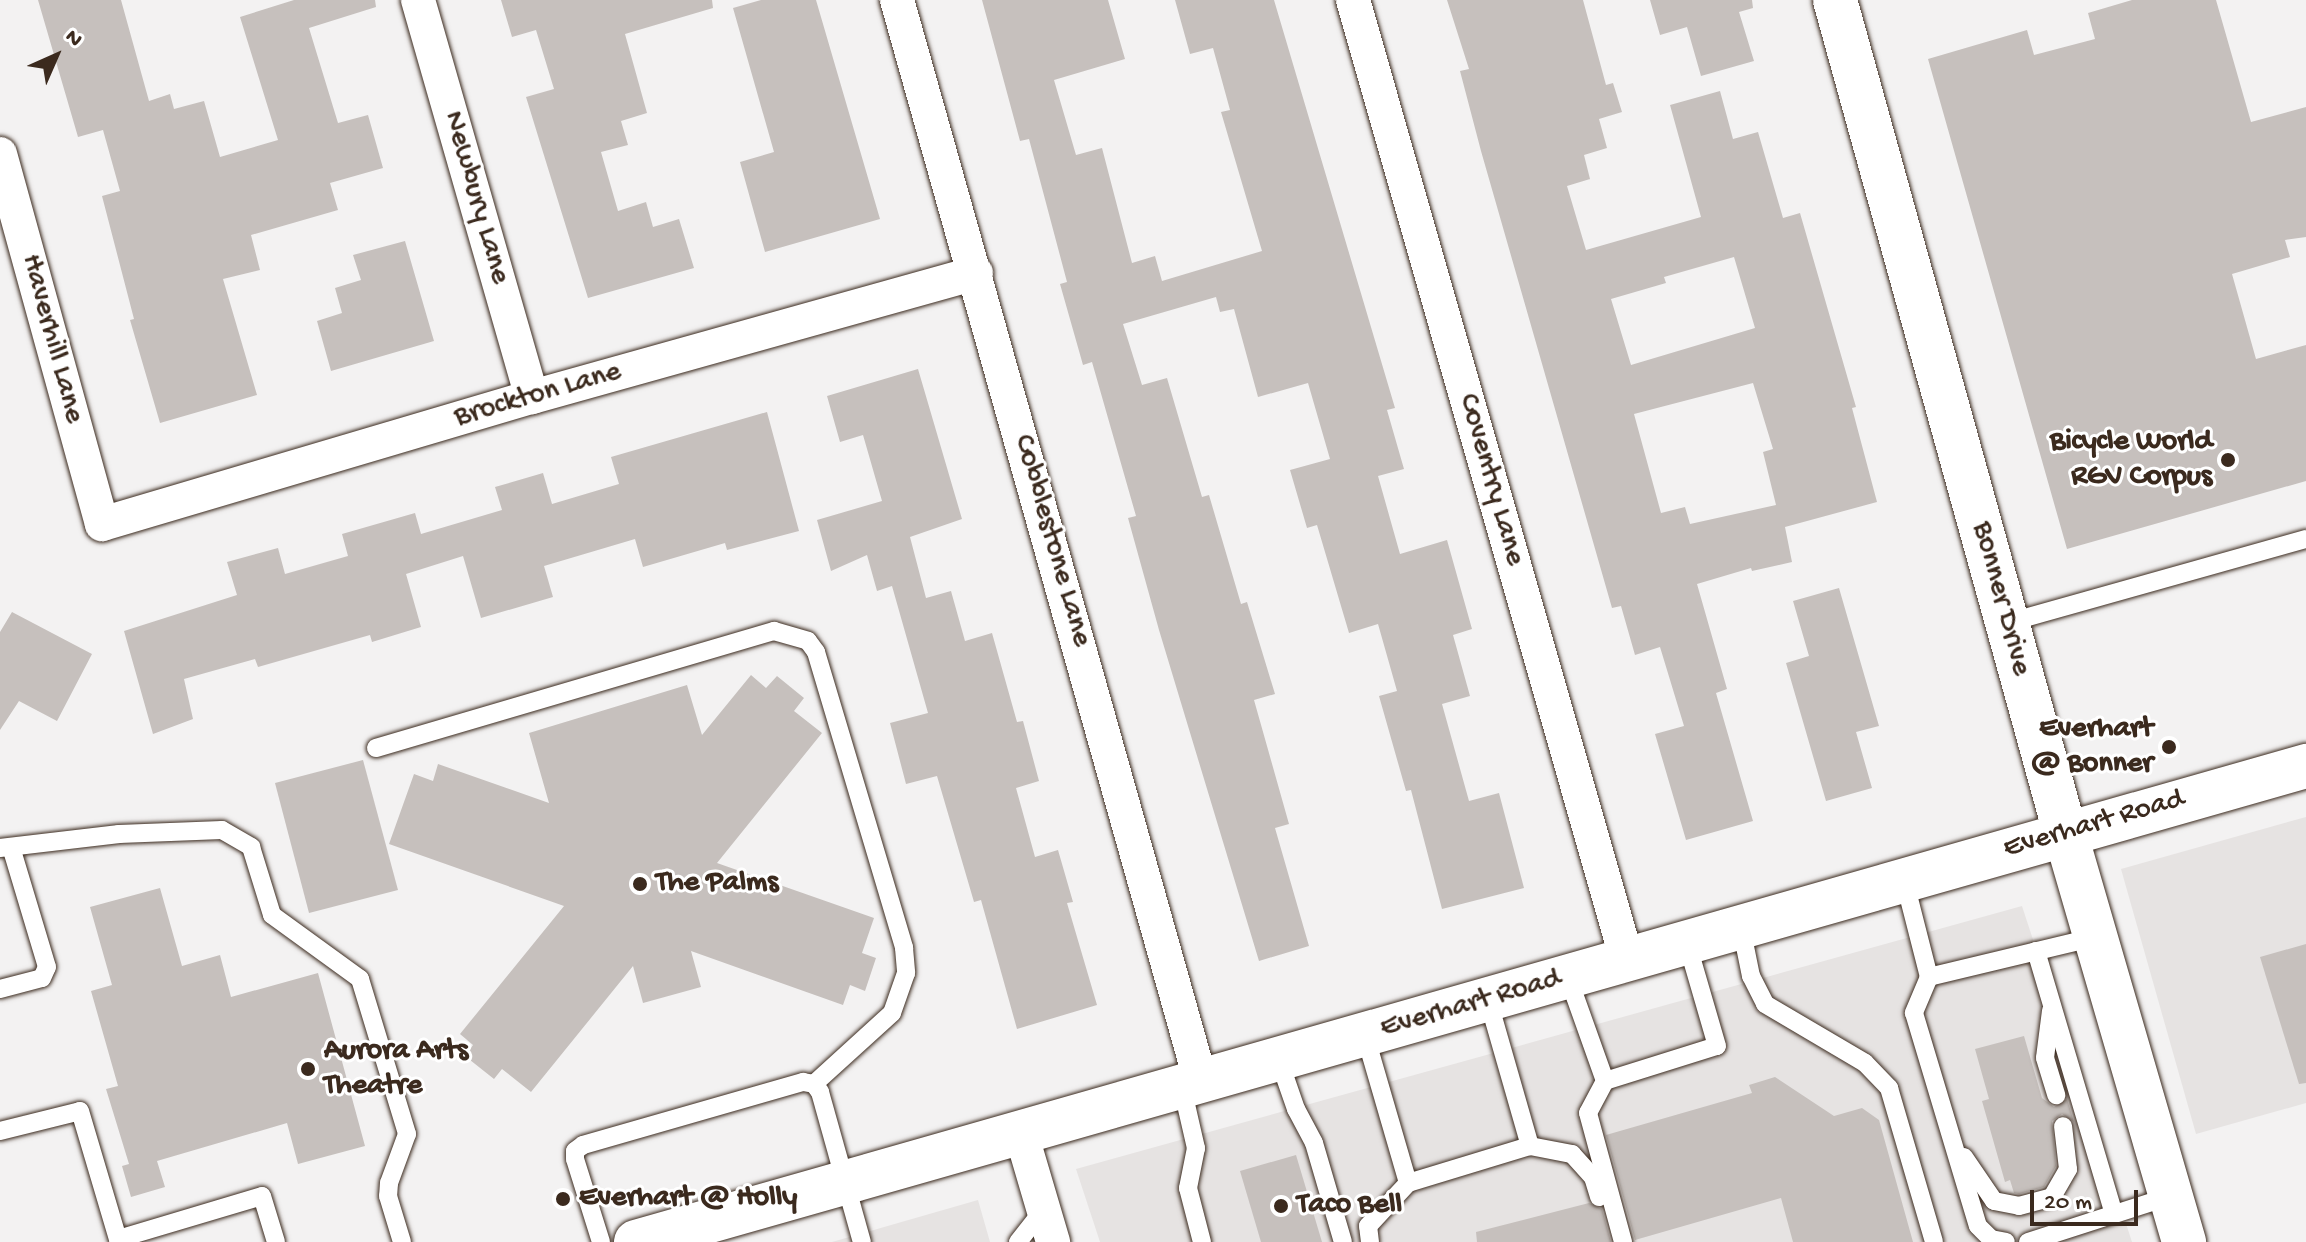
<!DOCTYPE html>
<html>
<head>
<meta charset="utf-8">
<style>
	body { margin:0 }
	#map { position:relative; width:2306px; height:1242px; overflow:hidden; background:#f3f2f2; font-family:"Gochi Hand",sans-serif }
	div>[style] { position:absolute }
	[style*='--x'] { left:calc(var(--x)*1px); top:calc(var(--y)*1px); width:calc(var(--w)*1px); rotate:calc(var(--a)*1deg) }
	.built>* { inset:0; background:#e6e3e2 }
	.building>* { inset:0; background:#c6c0bd }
	.roads { filter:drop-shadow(0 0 2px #3b2a1e) drop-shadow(0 0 2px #3b2a1e) }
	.lane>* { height:18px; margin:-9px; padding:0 9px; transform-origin:9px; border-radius:9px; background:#fff }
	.street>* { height:34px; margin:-17px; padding:0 17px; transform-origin:17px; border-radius:17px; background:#fff }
	.secondary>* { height:44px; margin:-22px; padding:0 22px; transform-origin:22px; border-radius:22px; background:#fff }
	.dots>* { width:22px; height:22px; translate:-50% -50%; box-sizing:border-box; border:4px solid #fff; border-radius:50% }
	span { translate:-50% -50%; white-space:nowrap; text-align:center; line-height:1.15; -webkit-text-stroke:6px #fff; paint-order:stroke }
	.street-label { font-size:30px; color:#3b2a1e }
	.poi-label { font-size:30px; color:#3b2a1e; font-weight:700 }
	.right { translate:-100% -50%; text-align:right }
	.left { translate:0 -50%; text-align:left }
	.north { position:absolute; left:16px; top:16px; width:80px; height:80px; -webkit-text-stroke:6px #fff; paint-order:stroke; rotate:45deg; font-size:22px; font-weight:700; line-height:32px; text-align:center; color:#3b2a1e }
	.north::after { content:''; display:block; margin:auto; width:28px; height:36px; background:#3b2a1e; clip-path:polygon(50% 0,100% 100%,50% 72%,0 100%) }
	.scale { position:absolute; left:2030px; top:1190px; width:108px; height:36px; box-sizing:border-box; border:4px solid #3b2a1e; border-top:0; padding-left:10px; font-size:24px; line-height:28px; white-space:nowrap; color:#3b2a1e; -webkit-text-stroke:6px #fff; paint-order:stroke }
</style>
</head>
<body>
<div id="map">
	<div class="built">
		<i style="clip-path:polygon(2306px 817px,2306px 1103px,2196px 1134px,2121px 869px)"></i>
		<i style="clip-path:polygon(2022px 906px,2132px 1242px,1100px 1242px,1076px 1169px)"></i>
		<i style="clip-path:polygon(978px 1200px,990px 1242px,832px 1242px)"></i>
	</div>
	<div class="building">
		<i style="clip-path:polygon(38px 0,121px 0,149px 101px,170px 94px,174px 109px,204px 101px,220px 157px,278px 140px,240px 17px,294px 0,375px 0,376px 7px,309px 28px,338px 123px,368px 115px,383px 168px,330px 183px,338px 210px,251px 235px,260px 270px,223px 279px,257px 395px,160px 423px,130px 320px,134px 319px,102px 196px,120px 191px,103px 130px,78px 137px)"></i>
		<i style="clip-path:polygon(501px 0,712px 0,713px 8px,625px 34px,647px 113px,621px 121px,628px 145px,601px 152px,618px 211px,646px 202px,653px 227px,679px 219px,694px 268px,588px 298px,526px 97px,554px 89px,536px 30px,512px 37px)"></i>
		<i style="clip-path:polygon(761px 0,816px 0,880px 219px,765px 252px,740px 162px,774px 152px,733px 8px)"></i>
		<i style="clip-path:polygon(982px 0,1108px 0,1125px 59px,1054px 80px,1076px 155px,1102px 148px,1132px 263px,1155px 256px,1162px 281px,1262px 251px,1221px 112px,1230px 110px,1213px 48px,1190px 54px,1175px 0,1274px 0,1395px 408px,1387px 410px,1404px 469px,1378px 476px,1400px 554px,1447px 540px,1472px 629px,1453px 635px,1470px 696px,1442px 704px,1469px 801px,1499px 793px,1524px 888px,1442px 909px,1411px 790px,1406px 791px,1379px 696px,1397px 691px,1378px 624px,1349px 633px,1317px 525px,1307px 528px,1290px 470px,1330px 459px,1308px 383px,1258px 397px,1234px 309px,1220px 312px,1216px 297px,1123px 324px,1142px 385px,1167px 378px,1202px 497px,1209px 495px,1241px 604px,1247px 602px,1275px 694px,1254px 700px,1289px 824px,1275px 828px,1309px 946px,1259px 961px,1159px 630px,1128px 518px,1136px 516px,1092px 362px,1083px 365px,1060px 284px,1067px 282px,1029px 139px,1020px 141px)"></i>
		<i style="clip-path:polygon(evenodd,1447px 0,1583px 0,1606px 85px,1613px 83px,1622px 112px,1599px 119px,1607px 148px,1584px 155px,1590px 179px,1567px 186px,1586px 250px,1701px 217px,1670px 105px,1720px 91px,1733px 139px,1758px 132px,1783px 218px,1800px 213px,1856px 407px,1852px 408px,1877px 502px,1785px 527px,1792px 562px,1752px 571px,1751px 568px,1697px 584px,1727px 689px,1716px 693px,1753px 821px,1686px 840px,1655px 734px,1684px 726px,1660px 647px,1635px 655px,1621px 606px,1612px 608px,1481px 151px,1460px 71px,1469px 69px,1447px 0,1734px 257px,1755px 328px,1631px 365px,1611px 299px,1666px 283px,1664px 277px,1734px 257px,1447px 0,1753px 383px,1773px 449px,1763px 452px,1776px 505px,1690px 524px,1685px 507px,1661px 513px,1634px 414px,1753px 383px)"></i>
		<i style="clip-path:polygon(1650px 0,1752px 0,1753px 8px,1739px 12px,1754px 61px,1701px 76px,1687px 27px,1660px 35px)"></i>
		<i style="clip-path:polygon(2132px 0,2216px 0,2251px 122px,2306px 107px,2306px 237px,2285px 240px,2290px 257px,2232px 274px,2256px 359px,2306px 345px,2306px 481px,2067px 549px,1928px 59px,2027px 30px,2034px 55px,2095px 39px,2088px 13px)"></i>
		<i style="clip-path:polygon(405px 241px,434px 341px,331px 371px,317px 321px,342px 313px,335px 288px,361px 280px,353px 255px)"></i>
		<i style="clip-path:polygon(918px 369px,962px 519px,910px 537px,926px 598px,951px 591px,965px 641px,992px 633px,1017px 722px,1023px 721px,1039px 781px,1016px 788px,1035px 857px,1058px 850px,1073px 902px,1067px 903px,1097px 1005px,1017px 1029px,981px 900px,974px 902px,937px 776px,906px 784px,890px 723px,928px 713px,892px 586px,877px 591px,867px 555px,831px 571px,817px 520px,882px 501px,863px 435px,840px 442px,827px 396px)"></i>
		<i style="clip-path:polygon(767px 412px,799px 531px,727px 550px,725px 543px,643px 567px,635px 539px,544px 566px,553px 597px,481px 618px,463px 556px,406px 574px,421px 627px,372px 642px,370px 635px,258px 667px,255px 659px,184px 679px,193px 719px,153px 734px,124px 631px,237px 595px,227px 562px,278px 548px,285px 574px,348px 556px,342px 534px,415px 513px,421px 534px,502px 510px,495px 487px,543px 473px,552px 504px,619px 484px,611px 457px)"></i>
		<i style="clip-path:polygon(1839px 588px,1879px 726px,1856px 732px,1872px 788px,1826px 801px,1786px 663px,1809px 656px,1793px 601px)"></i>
		<i style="clip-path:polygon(12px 612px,92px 654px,57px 721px,19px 701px,0 730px,0 632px)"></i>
		<i style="clip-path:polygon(751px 675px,766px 688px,777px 676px,804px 698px,794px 711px,822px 733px,717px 863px,874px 918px,862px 953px,876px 958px,865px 991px,850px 985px,843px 1005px,691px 951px,701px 987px,643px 1003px,633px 966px,531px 1092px,502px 1069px,494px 1079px,465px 1056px,473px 1045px,460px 1034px,564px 906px,389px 844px,414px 774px,433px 781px,438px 764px,549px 803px,529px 733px,687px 685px,702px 735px)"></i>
		<i style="clip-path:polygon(363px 760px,398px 890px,309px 913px,275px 783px)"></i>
		<i style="clip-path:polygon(160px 888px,182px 966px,220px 955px,231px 997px,318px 973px,365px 1146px,298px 1164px,287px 1123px,157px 1161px,165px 1187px,131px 1197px,122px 1166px,129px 1164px,106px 1089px,118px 1086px,91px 991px,112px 985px,90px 907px)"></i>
		<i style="clip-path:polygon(2306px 944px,2306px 1083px,2299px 1084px,2260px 957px)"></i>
		<i style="clip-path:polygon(2024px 1036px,2042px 1098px,2054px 1107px,2067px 1099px,2074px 1122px,2062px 1114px,2052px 1121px,2056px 1166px,2044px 1187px,2019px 1194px,2014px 1193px,2010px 1180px,2005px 1182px,1982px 1101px,1989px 1099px,1975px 1049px)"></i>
		<i style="clip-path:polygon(1775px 1077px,1834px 1116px,1862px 1108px,1879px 1120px,1913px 1242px,1793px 1242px,1781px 1198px,1635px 1240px,1606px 1135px,1752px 1093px,1749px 1085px)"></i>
		<i style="clip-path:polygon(1296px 1155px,1322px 1242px,1261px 1242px,1240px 1171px)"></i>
		<i style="clip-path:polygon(1589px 1203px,1602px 1209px,1611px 1242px,1477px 1242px,1476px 1232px)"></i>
	</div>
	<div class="roads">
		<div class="lane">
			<i style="--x:2007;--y:623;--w:311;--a:-15.7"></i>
			<i style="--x:376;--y:748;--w:415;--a:-16.4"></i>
			<i style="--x:774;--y:631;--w:35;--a:16"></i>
			<i style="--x:808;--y:641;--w:14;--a:54"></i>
			<i style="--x:816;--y:652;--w:309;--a:73.4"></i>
			<i style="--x:904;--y:948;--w:25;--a:85"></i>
			<i style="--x:906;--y:973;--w:42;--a:109.3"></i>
			<i style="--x:892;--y:1013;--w:105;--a:137.7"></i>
			<i style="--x:0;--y:848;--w:120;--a:-6.7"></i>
			<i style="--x:119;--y:834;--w:103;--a:-2.2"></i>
			<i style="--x:222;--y:830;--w:34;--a:30"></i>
			<i style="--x:251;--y:847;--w:71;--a:72.8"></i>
			<i style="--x:272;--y:915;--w:109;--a:36"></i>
			<i style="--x:360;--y:979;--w:162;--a:73.1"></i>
			<i style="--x:407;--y:1134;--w:52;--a:110.2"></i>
			<i style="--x:389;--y:1183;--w:13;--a:94"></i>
			<i style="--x:388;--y:1196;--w:48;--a:73.1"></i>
			<i style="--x:1904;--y:879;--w:101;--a:75.7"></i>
			<i style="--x:1929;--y:977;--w:39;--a:113"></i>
			<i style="--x:1914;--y:1013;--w:222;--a:73.3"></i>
			<i style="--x:1978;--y:1226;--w:18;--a:45"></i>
			<i style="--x:1991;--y:1239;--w:15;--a:11"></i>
			<i style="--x:1741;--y:927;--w:50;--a:78.5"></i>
			<i style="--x:1751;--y:976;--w:31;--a:63"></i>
			<i style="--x:1765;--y:1004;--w:116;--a:30.5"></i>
			<i style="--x:1865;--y:1063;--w:35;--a:46"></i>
			<i style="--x:1889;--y:1088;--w:160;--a:73.7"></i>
			<i style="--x:2036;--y:951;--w:274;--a:73.5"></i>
			<i style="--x:1568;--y:977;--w:110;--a:70.4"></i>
			<i style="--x:1605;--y:1081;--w:117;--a:-17.4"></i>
			<i style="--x:1717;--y:1046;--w:107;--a:-106.2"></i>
			<i style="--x:1929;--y:977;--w:171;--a:-13.5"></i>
			<i style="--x:0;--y:989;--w:43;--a:-14.7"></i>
			<i style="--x:42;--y:978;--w:12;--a:-66"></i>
			<i style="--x:47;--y:967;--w:125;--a:-106.7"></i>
			<i style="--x:2051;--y:1011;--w:47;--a:97.3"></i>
			<i style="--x:2045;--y:1058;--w:39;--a:73"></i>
			<i style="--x:1365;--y:1035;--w:154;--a:73.8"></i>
			<i style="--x:1408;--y:1183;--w:127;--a:-16.9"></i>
			<i style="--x:1530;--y:1146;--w:152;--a:-106"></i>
			<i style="--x:1279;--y:1060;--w:52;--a:70.9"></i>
			<i style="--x:1296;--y:1109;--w:38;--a:62"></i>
			<i style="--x:1314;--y:1143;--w:103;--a:73.7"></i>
			<i style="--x:1605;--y:1081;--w:36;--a:118"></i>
			<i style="--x:1588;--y:1113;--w:134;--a:74.8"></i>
			<i style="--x:1182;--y:1087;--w:63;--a:77.1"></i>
			<i style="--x:1196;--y:1148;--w:41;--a:101.3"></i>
			<i style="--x:1188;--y:1188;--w:56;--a:75.5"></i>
			<i style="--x:0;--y:1131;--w:82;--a:-14"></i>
			<i style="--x:80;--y:1111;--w:134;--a:73.5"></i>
			<i style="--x:118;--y:1239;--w:150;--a:-16.6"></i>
			<i style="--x:262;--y:1196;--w:48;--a:73.1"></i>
			<i style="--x:1530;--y:1146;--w:43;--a:10.8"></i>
			<i style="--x:1572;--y:1154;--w:31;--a:48"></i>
			<i style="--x:1593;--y:1177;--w:21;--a:73"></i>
			<i style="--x:1964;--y:1157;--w:53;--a:55.7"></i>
			<i style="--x:1994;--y:1201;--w:25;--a:11"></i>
			<i style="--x:2019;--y:1206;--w:34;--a:-15"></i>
			<i style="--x:2052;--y:1197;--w:32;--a:-60"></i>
			<i style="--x:2068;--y:1169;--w:43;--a:-96.6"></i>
			<i style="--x:601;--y:1242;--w:87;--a:-107.4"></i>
			<i style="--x:575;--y:1159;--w:8;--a:-90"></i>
			<i style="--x:575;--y:1151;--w:10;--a:-37"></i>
			<i style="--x:583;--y:1145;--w:229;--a:-16"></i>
			<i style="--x:803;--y:1082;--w:11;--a:10"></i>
			<i style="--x:814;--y:1084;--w:10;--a:53"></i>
			<i style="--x:820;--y:1092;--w:156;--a:74.4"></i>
			<i style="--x:1018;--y:1242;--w:42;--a:-51.8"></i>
			<i style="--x:1370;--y:1242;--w:16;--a:-97"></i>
			<i style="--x:1368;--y:1226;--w:59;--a:-47.1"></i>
			<i style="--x:2028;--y:1242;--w:149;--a:-17.9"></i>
		</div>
		<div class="street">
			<i style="--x:418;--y:0;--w:413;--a:74"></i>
			<i style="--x:897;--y:0;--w:1124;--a:74.31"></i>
			<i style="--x:1353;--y:0;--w:998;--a:74.07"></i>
			<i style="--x:0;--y:154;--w:384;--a:74.6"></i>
			<i style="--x:102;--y:524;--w:448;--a:-16.5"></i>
			<i style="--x:532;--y:397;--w:461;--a:-15.6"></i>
			<i style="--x:1021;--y:1133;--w:114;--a:73.6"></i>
		</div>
		<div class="secondary">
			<i style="--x:1835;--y:0;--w:863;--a:74.55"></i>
			<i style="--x:2065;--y:832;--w:427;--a:73.8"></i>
			<i style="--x:636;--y:1242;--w:1737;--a:-15.91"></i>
		</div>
	</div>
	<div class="dots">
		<i style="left:2228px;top:460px;background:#3b2a1e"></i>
		<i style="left:2169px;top:747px;background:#3b2a1e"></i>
		<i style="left:640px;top:884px;background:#3b2a1e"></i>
		<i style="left:308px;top:1069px;background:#3b2a1e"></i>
		<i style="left:563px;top:1199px;background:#3b2a1e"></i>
		<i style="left:1281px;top:1206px;background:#3b2a1e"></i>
	</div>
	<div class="street-label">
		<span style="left:475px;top:198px;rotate:74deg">Newbury Lane</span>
		<span style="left:51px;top:339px;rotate:75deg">Haverhill Lane</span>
		<span style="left:538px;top:396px;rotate:-16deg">Brockton Lane</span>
		<span style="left:1490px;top:480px;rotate:74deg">Coventry Lane</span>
		<span style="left:1051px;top:541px;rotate:74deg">Cobblestone Lane</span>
		<span style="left:2000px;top:599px;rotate:75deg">Bonner Drive</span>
		<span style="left:2094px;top:825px;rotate:-16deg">Everhart Road</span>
		<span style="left:1471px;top:1005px;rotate:-16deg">Everhart Road</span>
	</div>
	<div class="poi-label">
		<span class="right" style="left:2212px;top:460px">Bicycle World<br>RGV Corpus</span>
		<span class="right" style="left:2153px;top:747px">Everhart<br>@ Bonner</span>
		<span class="left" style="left:656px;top:884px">The Palms</span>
		<span class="left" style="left:324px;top:1069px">Aurora Arts<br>Theatre</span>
		<span class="left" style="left:579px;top:1199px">Everhart @ Holly</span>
		<span class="left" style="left:1297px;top:1206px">Taco Bell</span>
	</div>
	<div class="north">N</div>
	<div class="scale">20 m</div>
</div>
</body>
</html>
